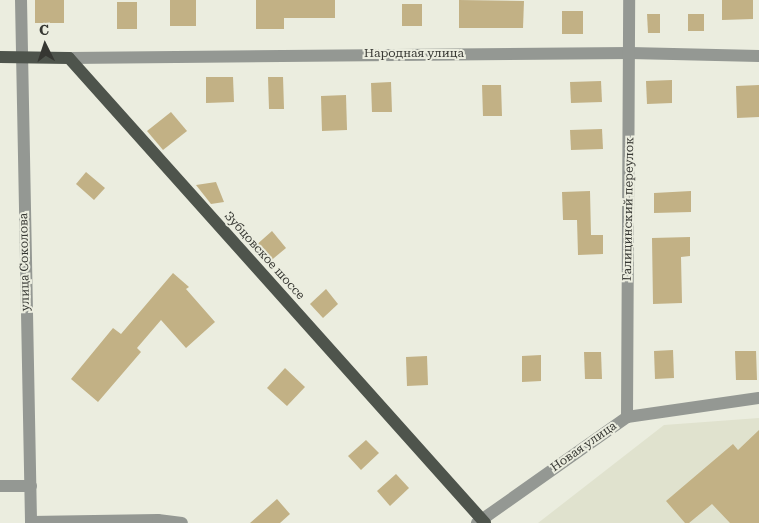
<!DOCTYPE html>
<html>
<head>
<meta charset="utf-8">
<style>
	body { margin:0 }
	#map { position:relative; width:759px; height:523px; overflow:hidden; background:#ebeddf; font-family:"Roboto Serif",serif }
	div>[style] { position:absolute }
	[style*='--x'] { left:calc(var(--x)*1px); top:calc(var(--y)*1px); width:calc(var(--w)*1px); rotate:calc(var(--a)*1deg) }
	.built>* { inset:0; background:#e0e2ce }
	.building>* { inset:0; background:#c2b185 }
	.minor>* { height:12px; margin:-6px; padding:0 6px; transform-origin:6px; border-radius:6px; background:#949893 }
	.major>* { height:12px; margin:-6px; padding:0 6px; transform-origin:6px; border-radius:6px; background:#4e544c }
	span { translate:-50% -50%; white-space:nowrap; text-align:center; line-height:1.15; -webkit-text-stroke:4px #ebeddf; paint-order:stroke }
	.street-label { font-size:12px; color:#363732 }
	.north { position:absolute; left:20px; top:20px; width:50px; height:50px; -webkit-text-stroke:4px #ebeddf; paint-order:stroke; rotate:356deg; font-size:14px; font-weight:700; line-height:20px; text-align:center; color:#363732 }
	.north::after { content:''; display:block; margin:auto; width:18px; height:22px; background:#363732; clip-path:polygon(50% 0,100% 100%,50% 72%,0 100%) }
</style>
</head>
<body>
<div id="map">
	<div class="built">
		<i style="clip-path:polygon(759px 418px,759px 523px,538px 523px,664px 425px)"></i>
	</div>
	<div class="building">
		<i style="clip-path:polygon(35px 0,64px 0,64px 23px,35px 23px)"></i>
		<i style="clip-path:polygon(170px 0,196px 0,196px 26px,170px 26px)"></i>
		<i style="clip-path:polygon(256px 0,335px 0,335px 18px,284px 18px,284px 29px,256px 29px)"></i>
		<i style="clip-path:polygon(459px 0,524px 1px,523px 28px,459px 28px)"></i>
		<i style="clip-path:polygon(722px 0,753px 0,753px 19px,722px 20px)"></i>
		<i style="clip-path:polygon(117px 2px,137px 2px,137px 29px,117px 29px)"></i>
		<i style="clip-path:polygon(402px 4px,422px 4px,422px 26px,402px 26px)"></i>
		<i style="clip-path:polygon(562px 11px,583px 11px,583px 34px,562px 34px)"></i>
		<i style="clip-path:polygon(647px 14px,660px 14px,660px 33px,648px 33px)"></i>
		<i style="clip-path:polygon(688px 14px,704px 14px,704px 31px,688px 31px)"></i>
		<i style="clip-path:polygon(206px 77px,233px 77px,234px 102px,206px 103px)"></i>
		<i style="clip-path:polygon(268px 77px,283px 77px,284px 109px,269px 109px)"></i>
		<i style="clip-path:polygon(672px 80px,672px 103px,647px 104px,646px 81px)"></i>
		<i style="clip-path:polygon(601px 81px,602px 102px,571px 103px,570px 82px)"></i>
		<i style="clip-path:polygon(391px 82px,392px 112px,372px 112px,371px 83px)"></i>
		<i style="clip-path:polygon(482px 85px,501px 85px,502px 116px,483px 116px)"></i>
		<i style="clip-path:polygon(759px 85px,759px 117px,737px 118px,736px 86px)"></i>
		<i style="clip-path:polygon(346px 95px,347px 130px,322px 131px,321px 96px)"></i>
		<i style="clip-path:polygon(171px 112px,187px 131px,163px 150px,147px 131px)"></i>
		<i style="clip-path:polygon(602px 129px,603px 149px,571px 150px,570px 130px)"></i>
		<i style="clip-path:polygon(86px 172px,105px 188px,94px 200px,76px 184px)"></i>
		<i style="clip-path:polygon(216px 182px,224px 202px,211px 204px,196px 185px)"></i>
		<i style="clip-path:polygon(590px 191px,591px 235px,603px 235px,603px 254px,578px 255px,577px 220px,563px 220px,562px 192px)"></i>
		<i style="clip-path:polygon(691px 191px,691px 212px,654px 213px,654px 193px)"></i>
		<i style="clip-path:polygon(272px 231px,286px 248px,268px 263px,254px 247px)"></i>
		<i style="clip-path:polygon(690px 237px,690px 256px,681px 257px,682px 303px,653px 304px,652px 238px)"></i>
		<i style="clip-path:polygon(173px 273px,189px 287px,186px 289px,215px 322px,186px 348px,161px 320px,137px 348px,141px 352px,98px 402px,71px 379px,113px 328px,121px 334px)"></i>
		<i style="clip-path:polygon(326px 289px,338px 304px,323px 318px,310px 304px)"></i>
		<i style="clip-path:polygon(673px 350px,674px 378px,655px 379px,654px 351px)"></i>
		<i style="clip-path:polygon(735px 351px,756px 351px,757px 380px,736px 380px)"></i>
		<i style="clip-path:polygon(584px 352px,601px 352px,602px 379px,585px 379px)"></i>
		<i style="clip-path:polygon(541px 355px,541px 381px,522px 382px,522px 356px)"></i>
		<i style="clip-path:polygon(427px 356px,428px 385px,407px 386px,406px 357px)"></i>
		<i style="clip-path:polygon(285px 368px,305px 387px,287px 406px,267px 388px)"></i>
		<i style="clip-path:polygon(759px 430px,759px 523px,730px 523px,712px 504px,689px 523px,685px 523px,666px 501px,733px 444px,738px 450px)"></i>
		<i style="clip-path:polygon(366px 440px,379px 453px,361px 470px,348px 456px)"></i>
		<i style="clip-path:polygon(396px 474px,409px 488px,390px 506px,377px 491px)"></i>
		<i style="clip-path:polygon(277px 499px,290px 514px,280px 523px,250px 523px)"></i>
	</div>
	<div class="minor">
		<i style="--x:21;--y:0;--w:523;--a:88.9"></i>
		<i style="--x:69;--y:58;--w:561;--a:-0.51"></i>
		<i style="--x:630;--y:53;--w:129;--a:1.3"></i>
		<i style="--x:627;--y:417;--w:417;--a:-89.7"></i>
		<i style="--x:0;--y:486;--w:31;--a:0"></i>
		<i style="--x:31;--y:522;--w:127;--a:-0.9"></i>
		<i style="--x:158;--y:520;--w:24;--a:7"></i>
		<i style="--x:477;--y:523;--w:184;--a:-35.2"></i>
		<i style="--x:627;--y:417;--w:133;--a:-8.2"></i>
	</div>
	<div class="major">
		<i style="--x:0;--y:57;--w:69;--a:0.8"></i>
		<i style="--x:69;--y:58;--w:624;--a:48.18"></i>
	</div>
	<div class="street-label">
		<span style="left:414px;top:54px">Народная улица</span>
		<span style="left:629px;top:209px;rotate:-89deg">Галицинский переулок</span>
		<span style="left:264px;top:256px;rotate:48deg">Зубцовское шоссе</span>
		<span style="left:25px;top:262px;rotate:-91deg">улица Соколова</span>
		<span style="left:584px;top:447px;rotate:-35deg">Новая улица</span>
	</div>
	<div class="north">С</div>
</div>
</body>
</html>
